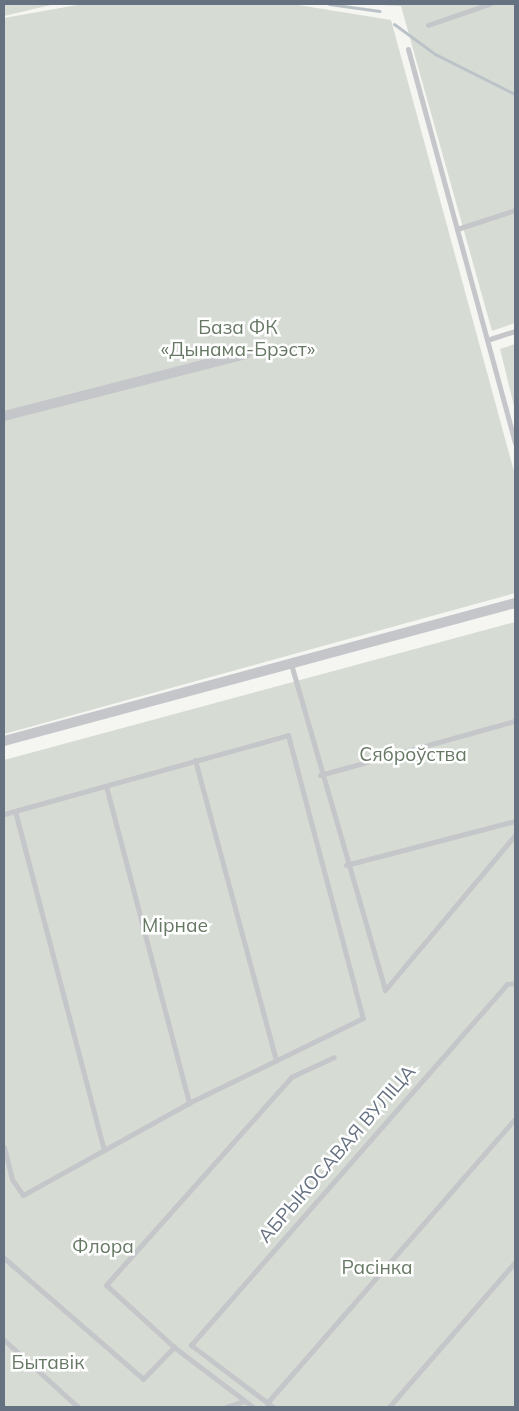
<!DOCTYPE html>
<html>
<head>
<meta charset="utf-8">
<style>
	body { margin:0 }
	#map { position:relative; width:519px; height:1411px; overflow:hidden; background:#f5f5f2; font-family:Mulish,sans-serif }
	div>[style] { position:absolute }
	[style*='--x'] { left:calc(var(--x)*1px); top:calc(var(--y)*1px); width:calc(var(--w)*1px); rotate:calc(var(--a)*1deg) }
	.green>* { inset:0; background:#d6dcd3 }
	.stream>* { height:3px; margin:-1.5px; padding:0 1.5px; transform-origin:1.5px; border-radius:1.5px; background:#bbc3c9 }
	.service>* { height:5px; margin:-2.5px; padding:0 2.5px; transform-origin:2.5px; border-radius:2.5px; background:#c4c6ca }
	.minor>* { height:10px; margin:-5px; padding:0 5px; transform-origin:5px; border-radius:5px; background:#c4c6ca }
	span { translate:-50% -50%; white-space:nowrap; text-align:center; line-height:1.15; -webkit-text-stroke:5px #fff; paint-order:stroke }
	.park-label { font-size:19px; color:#677965 }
	.street-label { font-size:19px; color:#667281 }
	.frame { position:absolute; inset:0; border:5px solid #667281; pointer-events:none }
</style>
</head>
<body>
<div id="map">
	<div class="green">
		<i style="clip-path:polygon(4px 4px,55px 4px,4px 16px)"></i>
		<i style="clip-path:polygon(83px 4px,292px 4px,391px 20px,515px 475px,515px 593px,4px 734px,4px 18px)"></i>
		<i style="clip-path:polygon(362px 4px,515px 4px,515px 323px,492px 331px,401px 6px)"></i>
		<i style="clip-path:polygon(515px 344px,515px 410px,500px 349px)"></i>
		<i style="clip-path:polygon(515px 622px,515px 1407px,4px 1407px,4px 760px)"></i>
	</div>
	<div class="stream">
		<i style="--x:329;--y:4;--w:51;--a:7.8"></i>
		<i style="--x:394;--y:24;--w:51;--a:36.2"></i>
		<i style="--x:435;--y:54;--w:89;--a:26.6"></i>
	</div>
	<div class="service">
		<i style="--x:428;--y:25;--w:65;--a:-19"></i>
		<i style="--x:408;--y:49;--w:408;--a:74.8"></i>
		<i style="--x:457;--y:229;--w:61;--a:-18.1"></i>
		<i style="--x:487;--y:340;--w:29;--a:-18"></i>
		<i style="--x:291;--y:664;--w:339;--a:73.9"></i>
		<i style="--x:385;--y:990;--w:202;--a:-50"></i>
		<i style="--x:195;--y:760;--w:311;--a:74.9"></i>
		<i style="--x:320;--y:775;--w:202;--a:-15.5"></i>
		<i style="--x:106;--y:786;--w:328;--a:75.3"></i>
		<i style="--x:15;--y:811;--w:350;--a:75.3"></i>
		<i style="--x:4;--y:814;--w:295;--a:-15.5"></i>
		<i style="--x:288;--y:735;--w:293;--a:75.2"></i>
		<i style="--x:363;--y:1018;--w:194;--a:154"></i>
		<i style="--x:189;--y:1103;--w:190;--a:151"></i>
		<i style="--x:23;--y:1195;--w:19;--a:-125"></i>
		<i style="--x:12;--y:1179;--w:33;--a:-104"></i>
		<i style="--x:346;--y:865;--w:175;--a:-14.6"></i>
		<i style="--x:4;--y:1258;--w:184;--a:41"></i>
		<i style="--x:143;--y:1379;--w:45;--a:-45.9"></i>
		<i style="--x:4;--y:1340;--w:100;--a:42.2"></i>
		<i style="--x:267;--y:1403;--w:377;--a:-48.9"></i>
		<i style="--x:226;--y:1407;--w:19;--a:-18"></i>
		<i style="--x:253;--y:1407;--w:99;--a:-142.8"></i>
		<i style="--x:174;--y:1347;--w:92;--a:-137.6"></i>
		<i style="--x:106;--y:1285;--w:278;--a:-48.3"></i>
		<i style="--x:291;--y:1077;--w:47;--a:-24.9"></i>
		<i style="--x:273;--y:1407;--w:103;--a:-142.9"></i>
		<i style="--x:191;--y:1345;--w:480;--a:-48.8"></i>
		<i style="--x:507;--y:984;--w:8;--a:-7"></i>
		<i style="--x:389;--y:1407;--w:192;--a:-49"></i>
	</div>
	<div class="minor">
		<i style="--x:4;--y:416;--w:250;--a:-14.4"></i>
		<i style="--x:4;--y:741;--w:529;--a:-15.11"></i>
	</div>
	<div class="park-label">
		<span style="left:238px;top:339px">База ФК<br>«Дынама-Брэст»</span>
		<span style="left:413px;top:755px">Сяброўства</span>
		<span style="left:175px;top:926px">Мірнае</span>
		<span style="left:103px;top:1247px">Флора</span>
		<span style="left:377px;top:1268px">Расінка</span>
		<span style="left:48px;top:1363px">Бытавік</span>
	</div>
	<div class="street-label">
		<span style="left:337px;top:1154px;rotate:-49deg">АБРЫКОСАВАЯ ВУЛІЦА</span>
	</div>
	<div class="frame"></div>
</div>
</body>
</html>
